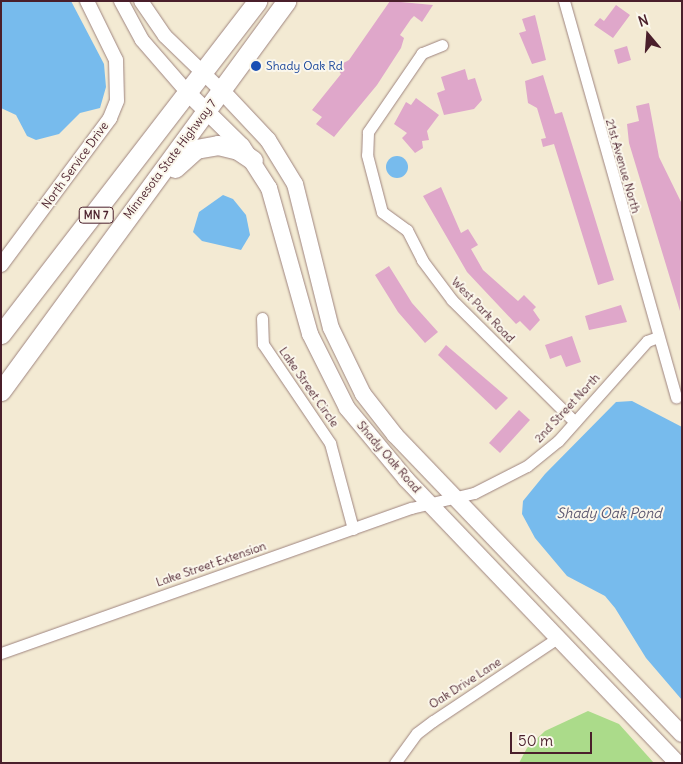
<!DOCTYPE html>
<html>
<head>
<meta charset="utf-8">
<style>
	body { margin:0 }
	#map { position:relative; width:683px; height:764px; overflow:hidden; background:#f3ead3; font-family:Delius,sans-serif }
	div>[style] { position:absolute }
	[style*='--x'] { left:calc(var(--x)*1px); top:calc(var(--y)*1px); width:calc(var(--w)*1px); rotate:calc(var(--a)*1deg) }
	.green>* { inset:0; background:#abdb8a }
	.water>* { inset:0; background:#77bbed }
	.round { border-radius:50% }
	.building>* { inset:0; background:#dfa7ca }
	.roads { filter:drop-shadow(0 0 1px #9e847f) drop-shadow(0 0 1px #9e847f) }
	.minor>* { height:11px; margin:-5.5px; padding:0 5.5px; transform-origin:5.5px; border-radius:5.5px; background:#fff }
	.tertiary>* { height:14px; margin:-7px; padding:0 7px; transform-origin:7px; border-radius:7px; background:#fff }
	.secondary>* { height:16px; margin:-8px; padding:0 8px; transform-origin:8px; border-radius:8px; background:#fff }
	.trunk>* { height:19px; margin:-9.5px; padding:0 9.5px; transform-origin:9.5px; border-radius:9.5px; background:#fff }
	.dots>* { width:14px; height:14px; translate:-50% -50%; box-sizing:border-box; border:2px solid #fbf7ec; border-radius:50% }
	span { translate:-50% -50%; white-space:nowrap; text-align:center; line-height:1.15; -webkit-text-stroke:4px #fbf7ec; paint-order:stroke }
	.shield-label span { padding:1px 4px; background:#fbf7ec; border:1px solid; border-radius:4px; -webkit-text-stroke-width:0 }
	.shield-label { font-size:11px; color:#4a1f2b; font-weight:700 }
	.transit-label { font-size:12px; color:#164399 }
	.left { translate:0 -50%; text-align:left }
	.street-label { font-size:12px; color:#4a1f2b }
	.water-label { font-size:14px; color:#5a566f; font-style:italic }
	.frame { position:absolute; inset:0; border:2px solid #4a1f2b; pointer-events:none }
	.north { position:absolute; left:623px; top:10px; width:50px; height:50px; -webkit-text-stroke:4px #fbf7ec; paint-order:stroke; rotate:342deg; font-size:14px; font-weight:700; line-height:20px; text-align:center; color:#4a1f2b }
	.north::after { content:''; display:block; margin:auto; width:18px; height:22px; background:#4a1f2b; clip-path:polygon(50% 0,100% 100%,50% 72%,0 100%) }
	.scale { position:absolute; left:510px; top:732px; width:82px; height:22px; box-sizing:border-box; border:2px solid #4a1f2b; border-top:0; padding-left:6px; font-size:15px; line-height:18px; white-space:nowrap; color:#4a1f2b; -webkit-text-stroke:4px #fbf7ec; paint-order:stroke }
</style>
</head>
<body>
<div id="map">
	<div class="green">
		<i style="clip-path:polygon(588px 711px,619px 724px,654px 763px,519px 763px,527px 748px,545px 731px)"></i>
	</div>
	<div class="water">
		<i style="clip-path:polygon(1px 1px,71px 1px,104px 64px,106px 87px,100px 108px,80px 113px,59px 134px,36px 140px,27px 136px,16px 115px,1px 108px)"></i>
		<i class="round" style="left:386px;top:156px;width:22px;height:22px"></i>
		<i style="clip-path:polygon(223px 195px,233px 199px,246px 215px,250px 235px,241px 250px,202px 241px,193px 232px,199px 212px)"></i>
		<i style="clip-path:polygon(632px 401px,682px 427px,682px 700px,646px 658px,615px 608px,605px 596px,567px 576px,535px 538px,522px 514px,523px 501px,545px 474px,616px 402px)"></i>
	</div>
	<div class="building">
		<i style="clip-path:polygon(390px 1px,433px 5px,422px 22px,414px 16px,411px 19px,400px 35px,404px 38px,401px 48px,377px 85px,334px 137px,316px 124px,322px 117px,312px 110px,341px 74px,336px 67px,349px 60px)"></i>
		<i style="clip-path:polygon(616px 5px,630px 15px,613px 38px,594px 25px,600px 18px,604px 21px)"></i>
		<i style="clip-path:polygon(535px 15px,546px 60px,532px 64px,519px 33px,526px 31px,522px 19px)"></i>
		<i style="clip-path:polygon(627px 46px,631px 60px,618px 64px,614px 50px)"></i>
		<i style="clip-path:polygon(465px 69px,468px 80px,475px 78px,482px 100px,474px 109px,444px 115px,437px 93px,445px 90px,441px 77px)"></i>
		<i style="clip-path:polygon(543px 75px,555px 114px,562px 112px,614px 280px,598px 285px,554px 144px,543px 147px,541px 139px,546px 138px,537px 108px,528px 103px,525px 81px)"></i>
		<i style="clip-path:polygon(416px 98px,439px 115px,427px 131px,429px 140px,422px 141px,423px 148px,415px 153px,402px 138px,407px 133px,394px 124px,406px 102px,411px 105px)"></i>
		<i style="clip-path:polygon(649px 103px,659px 157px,682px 204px,680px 311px,629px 143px,627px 124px,639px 121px,636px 106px)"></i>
		<i style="clip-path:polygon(441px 187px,461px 233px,468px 229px,478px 245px,471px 249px,483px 270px,518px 301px,524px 295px,536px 307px,533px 310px,540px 320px,530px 331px,520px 321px,516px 324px,467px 272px,423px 196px)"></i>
		<i style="clip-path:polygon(389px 266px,412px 303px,438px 332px,425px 343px,398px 312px,375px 275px)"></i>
		<i style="clip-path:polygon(621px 305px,627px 322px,589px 330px,585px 316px)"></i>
		<i style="clip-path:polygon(572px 336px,581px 362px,566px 367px,561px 355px,550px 359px,545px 345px)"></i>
		<i style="clip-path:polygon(446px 345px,508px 398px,496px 410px,438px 355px)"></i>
		<i style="clip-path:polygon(519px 410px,530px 420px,500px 453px,489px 443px)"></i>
	</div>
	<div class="roads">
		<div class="minor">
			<i style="--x:564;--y:1;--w:412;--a:74.2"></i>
			<i style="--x:442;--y:45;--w:22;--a:158"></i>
			<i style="--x:422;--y:53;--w:96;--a:124.4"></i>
			<i style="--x:368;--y:132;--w:23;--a:92"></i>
			<i style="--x:367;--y:155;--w:59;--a:75.3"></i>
			<i style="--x:382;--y:212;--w:31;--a:36"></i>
			<i style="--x:407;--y:230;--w:34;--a:63"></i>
			<i style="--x:422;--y:260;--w:50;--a:53.1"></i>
			<i style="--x:452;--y:300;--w:173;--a:44.8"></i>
			<i style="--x:262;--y:318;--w:26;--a:88"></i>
			<i style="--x:263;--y:344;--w:120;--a:55.9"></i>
			<i style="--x:330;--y:443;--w:89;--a:75"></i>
			<i style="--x:1;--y:653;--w:435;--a:-19.5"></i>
			<i style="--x:411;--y:508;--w:65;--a:-13.4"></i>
			<i style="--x:474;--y:493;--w:59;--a:-27"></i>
			<i style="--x:527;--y:466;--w:40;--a:-39"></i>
			<i style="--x:558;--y:441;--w:134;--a:-48.3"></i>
			<i style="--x:647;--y:341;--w:12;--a:-20"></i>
			<i style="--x:395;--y:763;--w:37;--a:-54"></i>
			<i style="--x:417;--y:733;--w:20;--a:-37"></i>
			<i style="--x:433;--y:721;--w:151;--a:-33.7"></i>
		</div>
		<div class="tertiary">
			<i style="--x:121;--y:1;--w:44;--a:61.7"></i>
			<i style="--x:142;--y:40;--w:72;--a:49"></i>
			<i style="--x:141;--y:1;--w:42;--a:55.6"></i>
			<i style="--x:165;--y:36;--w:78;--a:44"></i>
			<i style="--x:1;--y:265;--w:183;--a:-53.4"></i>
			<i style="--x:110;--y:118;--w:18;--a:-68"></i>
			<i style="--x:117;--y:101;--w:41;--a:-91.4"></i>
			<i style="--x:116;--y:60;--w:66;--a:-116.2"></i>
		</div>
		<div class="secondary">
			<i style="--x:221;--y:90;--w:69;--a:46.8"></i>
			<i style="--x:268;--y:140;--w:52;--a:58.5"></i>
			<i style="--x:295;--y:184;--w:148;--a:76"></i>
			<i style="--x:331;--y:328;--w:73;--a:64.1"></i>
			<i style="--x:363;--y:394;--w:52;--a:52"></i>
			<i style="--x:395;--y:435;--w:414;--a:46.2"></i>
			<i style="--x:189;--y:94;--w:74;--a:44.5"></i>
			<i style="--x:242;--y:146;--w:50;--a:57.3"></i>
			<i style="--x:269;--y:188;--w:152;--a:74.3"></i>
			<i style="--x:310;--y:334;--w:83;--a:63.4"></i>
			<i style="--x:347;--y:408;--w:92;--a:50.3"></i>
			<i style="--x:406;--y:479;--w:393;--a:46.3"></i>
		</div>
		<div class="trunk">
			<i style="--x:175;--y:168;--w:28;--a:-42"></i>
			<i style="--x:196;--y:149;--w:22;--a:-10"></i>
			<i style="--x:218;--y:145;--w:21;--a:14"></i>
			<i style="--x:238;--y:150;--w:18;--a:34"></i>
			<i style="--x:1;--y:334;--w:420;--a:-52.4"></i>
			<i style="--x:1;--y:391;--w:483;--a:-53.8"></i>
		</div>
	</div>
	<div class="dots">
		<i style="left:256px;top:66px;background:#1a4fb4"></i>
	</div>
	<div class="shield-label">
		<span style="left:96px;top:215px">MN 7</span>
	</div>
	<div class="transit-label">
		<span class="left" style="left:266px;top:66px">Shady Oak Rd</span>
	</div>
	<div class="street-label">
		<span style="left:170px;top:159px;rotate:-53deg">Minnesota State Highway 7</span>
		<span style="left:75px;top:165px;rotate:-54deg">North Service Drive</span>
		<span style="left:623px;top:166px;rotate:74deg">21st Avenue North</span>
		<span style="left:483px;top:310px;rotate:46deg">West Park Road</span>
		<span style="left:309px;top:387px;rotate:55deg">Lake Street Circle</span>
		<span style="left:567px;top:408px;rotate:-47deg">2nd Street North</span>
		<span style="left:389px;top:457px;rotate:49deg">Shady Oak Road</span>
		<span style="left:211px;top:564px;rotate:-19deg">Lake Street Extension</span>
		<span style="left:465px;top:683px;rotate:-33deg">Oak Drive Lane</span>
	</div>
	<div class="water-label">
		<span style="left:609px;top:513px">Shady Oak Pond</span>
	</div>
	<div class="frame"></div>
	<div class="north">N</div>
	<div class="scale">50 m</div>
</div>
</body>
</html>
